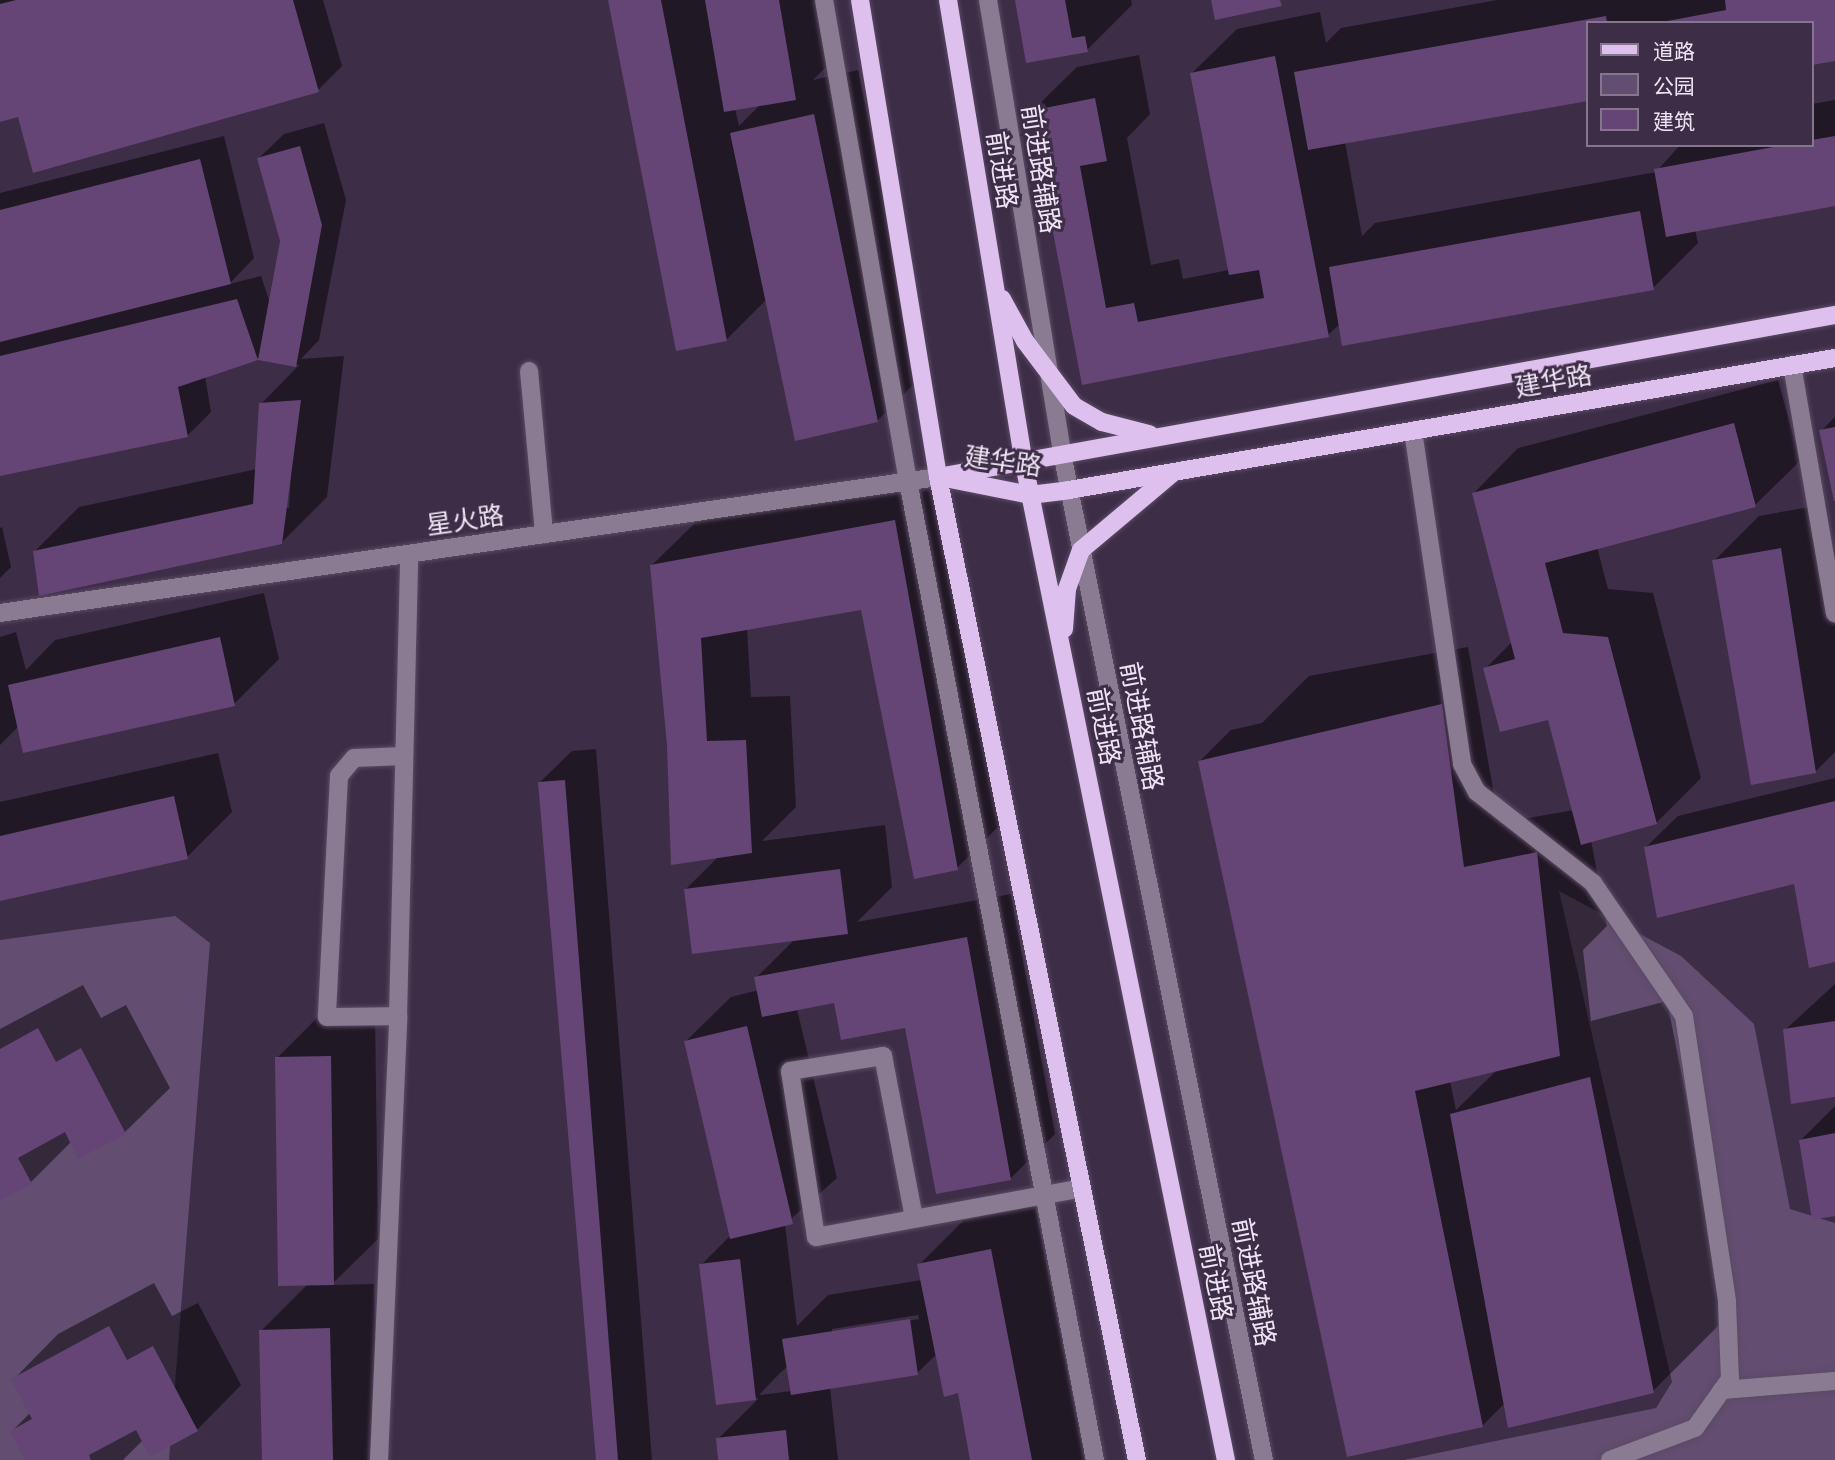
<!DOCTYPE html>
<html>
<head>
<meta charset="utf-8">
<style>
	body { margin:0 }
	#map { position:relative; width:1835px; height:1460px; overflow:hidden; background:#3e2d47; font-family:Commissioner,"Noto Sans SC",sans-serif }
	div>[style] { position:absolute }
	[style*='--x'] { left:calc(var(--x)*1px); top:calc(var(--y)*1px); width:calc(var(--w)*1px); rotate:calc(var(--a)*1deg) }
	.green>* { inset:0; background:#634d70 }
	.shadow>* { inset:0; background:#0007 }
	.building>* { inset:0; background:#654576 }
	.roads { filter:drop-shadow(0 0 2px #5a4a63) drop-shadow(0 0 2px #5a4a63) }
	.minor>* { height:18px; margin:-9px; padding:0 9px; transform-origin:9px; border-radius:9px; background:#8a7b92 }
	.major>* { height:18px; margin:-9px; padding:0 9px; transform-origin:9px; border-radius:9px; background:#dec0ef }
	span { translate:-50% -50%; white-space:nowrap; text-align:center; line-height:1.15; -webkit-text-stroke:6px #3e2d47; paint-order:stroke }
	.street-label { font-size:26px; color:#eee4f4 }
	.legend { position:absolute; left:1586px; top:21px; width:228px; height:126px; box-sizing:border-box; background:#3e2d47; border:2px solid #84768c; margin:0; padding:9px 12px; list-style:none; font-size:21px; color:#eee4f4 }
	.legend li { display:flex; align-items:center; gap:14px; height:35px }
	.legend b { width:35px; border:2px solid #84768c }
</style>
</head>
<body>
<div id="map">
	<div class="green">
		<i style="clip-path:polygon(1559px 891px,1681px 956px,1754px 1024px,1790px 1209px,1835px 1223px,1835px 1460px,1404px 1460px,1656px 1408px,1672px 1382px)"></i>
		<i style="clip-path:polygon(175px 916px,210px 943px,169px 1460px,0 1460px,0 940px)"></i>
	</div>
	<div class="shadow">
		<i style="clip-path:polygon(0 0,323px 0,342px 66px,318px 90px,19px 115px,0 120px)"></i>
		<i style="clip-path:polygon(evenodd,610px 0,831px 0,840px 53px,813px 80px,858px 70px,922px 376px,877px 421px,767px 299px,726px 340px,610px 0,761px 104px,739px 126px,735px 108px,761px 104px)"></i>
		<i style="clip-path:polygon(1017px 0,1131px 0,1132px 5px,1087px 50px)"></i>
		<i style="clip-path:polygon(1497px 0,1835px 0,1835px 59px,1812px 23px,1588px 23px,1588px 99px,1345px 142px,1362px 236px,1375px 223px,1656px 172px,1680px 145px,1812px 145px,1812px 104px,1835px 100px,1835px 205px,1695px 230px,1698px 243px,1653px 288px,1340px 324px,1328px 335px,1084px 383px,1032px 111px,1077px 67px,1139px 55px,1150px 114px,1127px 138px,1151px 265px,1179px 259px,1183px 279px,1229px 270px,1192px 73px,1237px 29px,1320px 12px,1326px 43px,1341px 28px)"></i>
		<i style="clip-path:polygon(evenodd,324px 123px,346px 200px,319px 340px,301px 359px,344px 356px,327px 497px,282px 542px,34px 552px,79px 507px,257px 469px,261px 404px,299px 365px,258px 358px,205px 376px,211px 412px,187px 436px,0 474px,0 193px,224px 136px,254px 258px,229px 284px,261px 276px,270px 303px,282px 241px,259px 158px,284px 134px,324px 123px,292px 455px,289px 508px,285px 508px,292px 455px)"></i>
		<i style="clip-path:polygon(evenodd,1778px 380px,1800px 461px,1755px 505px,1597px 547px,1608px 589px,1653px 593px,1701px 778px,1656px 823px,1591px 840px,1607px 926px,1583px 950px,1591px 1021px,1667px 1001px,1730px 1314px,1653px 1391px,1505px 1403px,1482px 1426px,1199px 762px,1231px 730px,1262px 723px,1309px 676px,1468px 647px,1499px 823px,1574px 810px,1550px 717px,1485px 669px,1512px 642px,1474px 493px,1518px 448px,1778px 380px,1497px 1070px,1456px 1110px,1450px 1081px,1497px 1070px)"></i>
		<i style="clip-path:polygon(1835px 417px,1835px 498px,1821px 431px)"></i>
		<i style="clip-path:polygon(evenodd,940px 477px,1002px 823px,957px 868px,862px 608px,747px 628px,751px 697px,790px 696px,796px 807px,762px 841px,885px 825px,892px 887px,857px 922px,1011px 894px,1055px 1134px,1010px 1179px,907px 1026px,836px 1001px,797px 1009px,837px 1178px,785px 1224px,797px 1326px,828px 1295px,922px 1280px,919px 1265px,964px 1220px,1035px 1205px,1085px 1460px,972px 1460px,959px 1391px,937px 1354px,917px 1373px,830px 1387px,838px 1460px,720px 1460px,718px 1439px,759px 1398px,717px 1403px,701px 1265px,731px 1235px,686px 1041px,731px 997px,759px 990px,756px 978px,795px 939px,685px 890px,719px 856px,669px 745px,652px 565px,697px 521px,940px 477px,918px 1315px,919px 1319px,832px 1333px,832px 1329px,918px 1315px,940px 477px,788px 1366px,792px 1391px,759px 1395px,780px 1373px,788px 1366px)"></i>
		<i style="clip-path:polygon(1826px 504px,1835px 564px,1835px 752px,1816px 771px,1714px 561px,1759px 516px)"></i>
		<i style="clip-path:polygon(2px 527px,11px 567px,0 578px,0 528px)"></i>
		<i style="clip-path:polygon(264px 593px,279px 659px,234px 704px,19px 726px,0 745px,0 637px,16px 632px,26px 670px,55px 640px)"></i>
		<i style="clip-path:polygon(596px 749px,652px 1460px,597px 1460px,540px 782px,572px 751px)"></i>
		<i style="clip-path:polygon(218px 753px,232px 812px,187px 857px,0 899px,0 802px)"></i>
		<i style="clip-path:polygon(1835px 778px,1835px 960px,1796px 882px,1646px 847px,1678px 816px)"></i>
		<i style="clip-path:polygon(1835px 984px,1835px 1095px,1785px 1030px)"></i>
		<i style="clip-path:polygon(83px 985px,101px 1018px,126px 1005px,170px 1088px,125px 1132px,79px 1157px,71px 1142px,31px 1182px,0 1199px,0 1029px)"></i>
		<i style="clip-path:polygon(375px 1012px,378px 1239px,331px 1285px,374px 1284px,378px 1460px,264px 1460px,261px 1331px,308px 1284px,277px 1058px,322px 1013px)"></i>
		<i style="clip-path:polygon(1835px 1106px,1835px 1214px,1801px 1140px)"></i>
		<i style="clip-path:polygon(154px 1283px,172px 1316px,198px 1303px,241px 1385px,197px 1430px,143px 1440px,123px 1460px,27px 1460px,12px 1431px,31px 1412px,14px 1379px,58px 1334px)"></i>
	</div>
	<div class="building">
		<i style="clip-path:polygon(16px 0,293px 0,319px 92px,33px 173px,18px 117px,0 122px,0 4px)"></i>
		<i style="clip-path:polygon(608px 0,661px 0,727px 341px,676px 351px)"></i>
		<i style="clip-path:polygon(705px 0,779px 0,796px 100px,724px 112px)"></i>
		<i style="clip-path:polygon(1015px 0,1065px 0,1072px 38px,1085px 36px,1088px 52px,1026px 63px)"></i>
		<i style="clip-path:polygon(1211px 0,1280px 0,1282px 6px,1215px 20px)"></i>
		<i style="clip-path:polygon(1725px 0,1835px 0,1835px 61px,1812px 65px,1812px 23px,1657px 23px,1726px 10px)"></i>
		<i style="clip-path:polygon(1606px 16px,1607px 23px,1588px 23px,1588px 101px,1308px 150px,1294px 72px)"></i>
		<i style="clip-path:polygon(1275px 56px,1329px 337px,1082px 385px,1030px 111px,1095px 98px,1107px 161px,1080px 166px,1106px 308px,1134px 303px,1138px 322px,1264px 298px,1259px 270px,1229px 275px,1190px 73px)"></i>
		<i style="clip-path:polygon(814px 114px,878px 422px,795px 441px,730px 133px)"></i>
		<i style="clip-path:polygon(1835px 136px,1835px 206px,1666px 237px,1654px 169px,1784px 145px,1812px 145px,1812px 140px)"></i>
		<i style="clip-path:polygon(300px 146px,322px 225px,296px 367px,258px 360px,280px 241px,257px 158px)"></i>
		<i style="clip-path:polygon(200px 159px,231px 284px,0 342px,0 210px)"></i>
		<i style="clip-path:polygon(1640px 211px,1654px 290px,1342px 346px,1329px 267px)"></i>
		<i style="clip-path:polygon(237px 299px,258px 360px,178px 387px,188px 437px,0 476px,0 356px)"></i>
		<i style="clip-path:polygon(301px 400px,282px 544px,39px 596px,33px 551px,253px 504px,259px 403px)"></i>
		<i style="clip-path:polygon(1734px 423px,1756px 507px,1545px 563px,1563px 633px,1608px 637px,1657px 824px,1581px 845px,1548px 720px,1500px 732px,1483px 668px,1515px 659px,1472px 493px)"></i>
		<i style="clip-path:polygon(1835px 427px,1835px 501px,1834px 501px,1819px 430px)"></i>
		<i style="clip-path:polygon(895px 520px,958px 870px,914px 879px,861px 610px,701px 638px,707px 741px,746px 740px,752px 853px,671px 865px,667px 745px,650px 565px)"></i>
		<i style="clip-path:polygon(1781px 548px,1816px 773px,1751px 785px,1712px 560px)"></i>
		<i style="clip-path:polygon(220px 637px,235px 706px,23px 753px,8px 685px)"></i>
		<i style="clip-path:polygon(1442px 704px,1464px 867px,1537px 852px,1560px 1056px,1415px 1091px,1483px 1427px,1347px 1457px,1198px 761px)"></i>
		<i style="clip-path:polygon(565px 780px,618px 1460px,596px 1460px,538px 782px)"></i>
		<i style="clip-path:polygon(174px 796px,188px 859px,0 901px,0 836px)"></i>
		<i style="clip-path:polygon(1835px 801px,1835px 962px,1809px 968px,1794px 884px,1657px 918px,1644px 847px)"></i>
		<i style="clip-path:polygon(840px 869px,848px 934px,692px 954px,684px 889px)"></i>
		<i style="clip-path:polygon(967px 937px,1011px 1180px,936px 1194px,905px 1028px,841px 1040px,834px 1003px,762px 1017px,754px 977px)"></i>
		<i style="clip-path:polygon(1835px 1021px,1835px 1097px,1791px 1104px,1783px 1029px)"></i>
		<i style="clip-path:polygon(747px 1026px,793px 1224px,730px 1239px,684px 1041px)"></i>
		<i style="clip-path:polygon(38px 1028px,56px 1062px,81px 1048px,126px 1134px,78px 1159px,65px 1132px,18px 1158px,32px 1184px,0 1201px,0 1049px)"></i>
		<i style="clip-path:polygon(331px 1056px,334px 1285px,278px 1286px,275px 1057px)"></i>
		<i style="clip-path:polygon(1590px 1077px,1654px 1393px,1508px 1428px,1450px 1114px)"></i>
		<i style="clip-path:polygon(1835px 1133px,1835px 1216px,1812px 1220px,1799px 1140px)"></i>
		<i style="clip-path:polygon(991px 1249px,1032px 1460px,970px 1460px,958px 1393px,944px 1397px,917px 1264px)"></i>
		<i style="clip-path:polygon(740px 1259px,756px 1400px,716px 1405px,699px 1264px)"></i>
		<i style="clip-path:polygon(910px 1319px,918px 1375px,791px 1395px,782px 1339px)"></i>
		<i style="clip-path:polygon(109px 1326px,127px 1360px,153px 1346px,198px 1431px,150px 1457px,136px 1430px,89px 1455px,91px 1460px,25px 1460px,10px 1431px,32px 1419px,11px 1379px)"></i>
		<i style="clip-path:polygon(330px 1328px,333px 1460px,262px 1460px,259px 1330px)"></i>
		<i style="clip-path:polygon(786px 1430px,789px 1460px,718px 1460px,716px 1438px)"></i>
	</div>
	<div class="roads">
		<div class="minor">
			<i style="--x:824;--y:0;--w:488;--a:80.1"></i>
			<i style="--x:908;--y:481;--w:997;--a:79.19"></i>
			<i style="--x:988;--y:0;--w:459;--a:80.7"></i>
			<i style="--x:1062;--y:453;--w:1027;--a:78.66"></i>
			<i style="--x:1792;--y:365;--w:252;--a:80.2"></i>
			<i style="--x:529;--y:371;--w:164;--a:84.7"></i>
			<i style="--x:1413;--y:431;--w:337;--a:81.6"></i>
			<i style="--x:1462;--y:764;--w:32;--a:62"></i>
			<i style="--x:1477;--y:792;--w:147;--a:38.1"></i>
			<i style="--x:1593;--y:883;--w:161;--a:55.6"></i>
			<i style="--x:1684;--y:1016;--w:289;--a:81.4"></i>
			<i style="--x:1727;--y:1302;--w:77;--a:87.8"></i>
			<i style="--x:1730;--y:1379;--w:60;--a:125.5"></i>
			<i style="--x:1695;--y:1428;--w:91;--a:159.4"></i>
			<i style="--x:0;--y:613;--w:948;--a:-8.25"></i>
			<i style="--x:404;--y:756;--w:50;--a:177.7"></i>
			<i style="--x:354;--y:758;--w:23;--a:130"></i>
			<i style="--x:339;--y:776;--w:241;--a:92.9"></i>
			<i style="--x:327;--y:1017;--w:71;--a:-0.8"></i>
			<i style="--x:398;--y:1016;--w:462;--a:-88.6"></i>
			<i style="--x:914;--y:1218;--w:165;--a:-100.8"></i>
			<i style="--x:883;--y:1056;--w:94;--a:170.8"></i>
			<i style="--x:790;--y:1071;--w:168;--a:81.1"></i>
			<i style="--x:816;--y:1237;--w:270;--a:-10.4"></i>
			<i style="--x:1722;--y:1390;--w:113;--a:-4.6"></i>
			<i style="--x:379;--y:1460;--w:444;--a:-87.5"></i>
		</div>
		<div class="major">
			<i style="--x:860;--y:0;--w:483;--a:80.7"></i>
			<i style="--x:938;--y:477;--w:1003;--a:78.56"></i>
			<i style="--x:948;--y:0;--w:465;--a:80.7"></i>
			<i style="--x:1023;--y:459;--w:1021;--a:78.54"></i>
			<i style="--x:1002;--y:299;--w:48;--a:61.3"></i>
			<i style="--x:1025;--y:341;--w:81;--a:53"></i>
			<i style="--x:1074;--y:406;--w:32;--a:30"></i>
			<i style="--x:1102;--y:422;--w:49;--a:14.3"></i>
			<i style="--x:938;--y:477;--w:912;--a:-10.24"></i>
			<i style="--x:945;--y:478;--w:87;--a:11.3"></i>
			<i style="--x:1030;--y:495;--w:39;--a:-7"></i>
			<i style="--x:1069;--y:490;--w:777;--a:-9.78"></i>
			<i style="--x:1064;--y:629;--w:40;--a:-85.7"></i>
			<i style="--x:1067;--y:589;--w:41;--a:-70.3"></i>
			<i style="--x:1081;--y:550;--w:121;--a:-40"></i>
		</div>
	</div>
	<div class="street-label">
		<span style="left:1042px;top:169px;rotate:81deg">前进路辅路</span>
		<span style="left:1003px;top:170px;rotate:81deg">前进路</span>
		<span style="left:1553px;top:380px;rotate:-10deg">建华路</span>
		<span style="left:1003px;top:460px;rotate:8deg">建华路</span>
		<span style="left:465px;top:519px;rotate:-8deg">星火路</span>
		<span style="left:1105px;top:726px;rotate:79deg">前进路</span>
		<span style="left:1143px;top:726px;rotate:79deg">前进路辅路</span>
		<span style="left:1217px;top:1282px;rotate:79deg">前进路</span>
		<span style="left:1255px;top:1282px;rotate:79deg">前进路辅路</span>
	</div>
	<ul class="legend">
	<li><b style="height:9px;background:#dec0ef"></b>道路</li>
	<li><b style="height:19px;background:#634d70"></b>公园</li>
	<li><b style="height:19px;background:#654576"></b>建筑</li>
	</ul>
</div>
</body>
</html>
